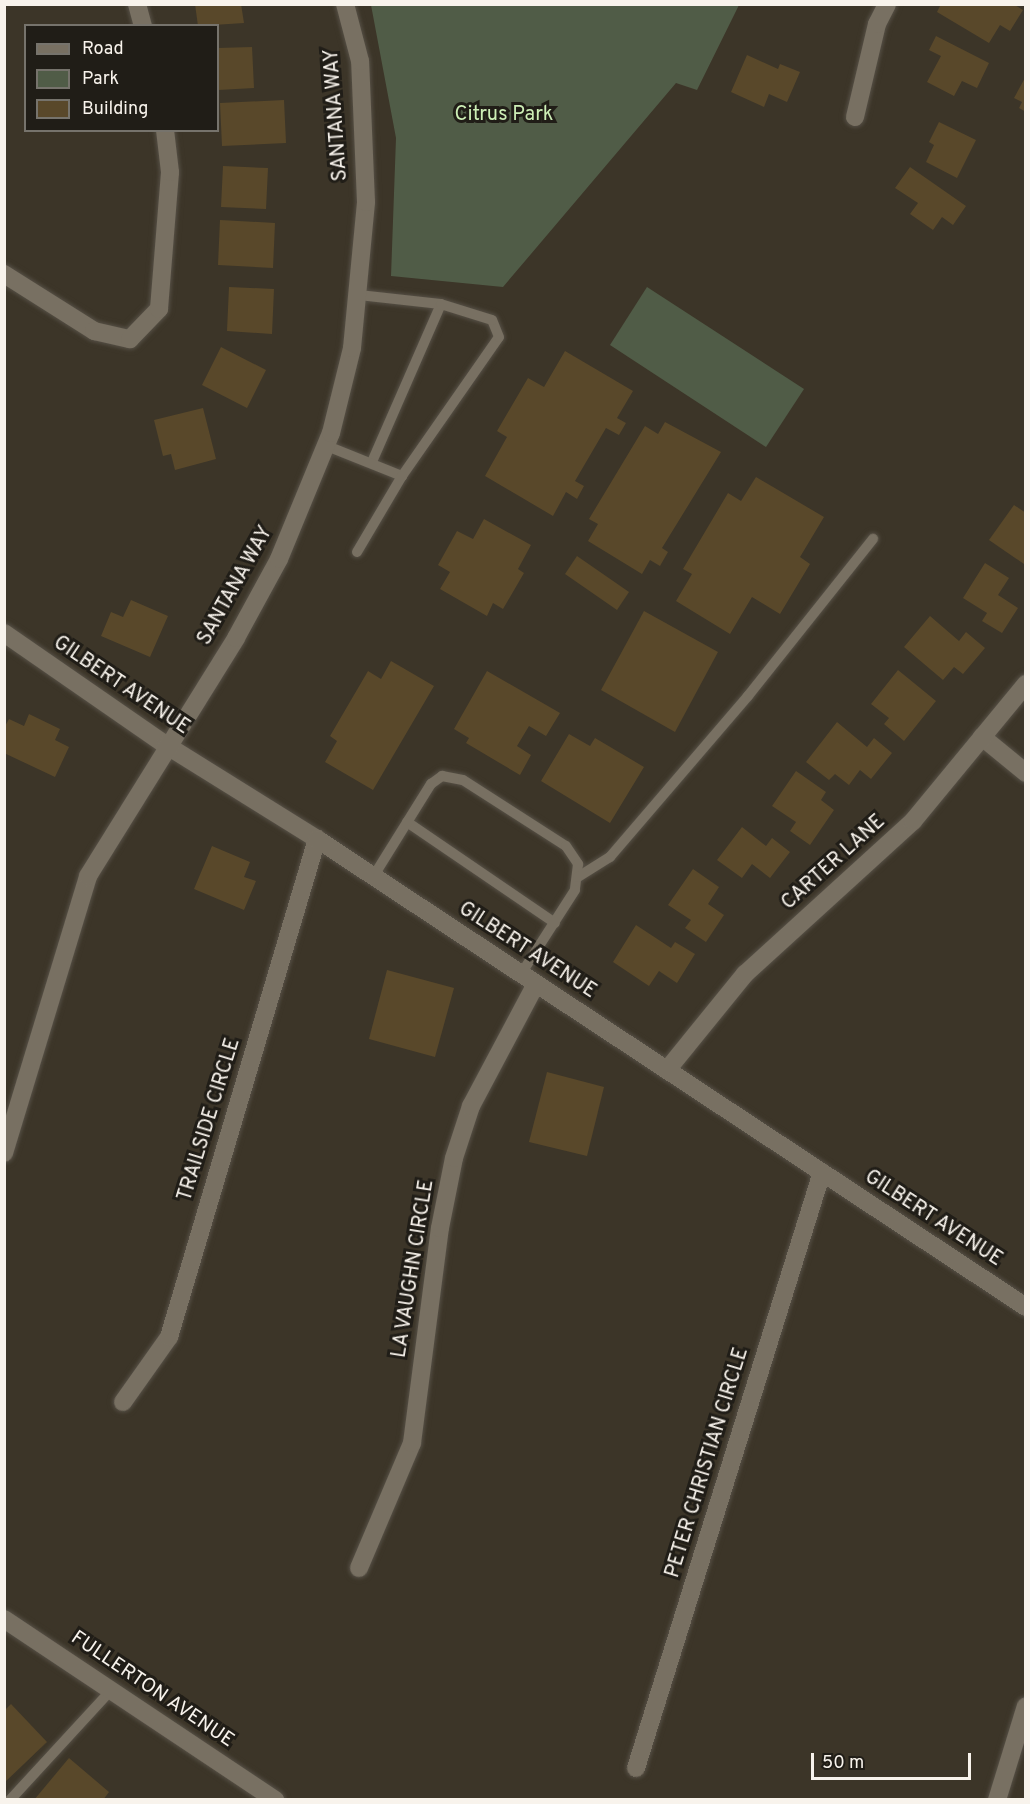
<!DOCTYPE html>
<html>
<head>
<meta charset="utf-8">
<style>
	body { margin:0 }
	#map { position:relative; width:1030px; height:1804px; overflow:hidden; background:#3c3528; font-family:Overpass,sans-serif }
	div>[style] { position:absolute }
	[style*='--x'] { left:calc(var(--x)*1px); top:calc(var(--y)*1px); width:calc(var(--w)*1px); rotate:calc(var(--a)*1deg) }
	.green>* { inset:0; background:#505c47 }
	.building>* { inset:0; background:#59482a }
	.roads { filter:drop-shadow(0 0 2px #565046) drop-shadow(0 0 2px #565046) }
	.lane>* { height:10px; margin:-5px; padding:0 5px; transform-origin:5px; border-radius:5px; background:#787062 }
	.street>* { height:18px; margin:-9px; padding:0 9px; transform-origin:9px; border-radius:9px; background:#787062 }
	.secondary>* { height:18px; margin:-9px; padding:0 9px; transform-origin:9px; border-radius:9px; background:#787062 }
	span { translate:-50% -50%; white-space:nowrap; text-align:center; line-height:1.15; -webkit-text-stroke:6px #201d17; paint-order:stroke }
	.street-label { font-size:20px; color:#f8f3ec }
	.park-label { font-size:20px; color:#cdeeb6 }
	.frame { position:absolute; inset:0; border:6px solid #f8f3ec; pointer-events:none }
	.legend { position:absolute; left:24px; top:24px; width:195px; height:108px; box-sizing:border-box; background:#201d17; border:2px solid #76736c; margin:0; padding:8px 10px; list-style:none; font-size:18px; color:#f8f3ec }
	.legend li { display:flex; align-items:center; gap:12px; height:30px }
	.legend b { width:30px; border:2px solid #76736c }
	.scale { position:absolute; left:811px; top:1753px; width:160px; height:27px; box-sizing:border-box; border:3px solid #f8f3ec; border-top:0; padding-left:8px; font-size:18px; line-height:21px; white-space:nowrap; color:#f8f3ec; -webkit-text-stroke:4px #201d17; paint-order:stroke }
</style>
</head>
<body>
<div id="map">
	<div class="green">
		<i style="clip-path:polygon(371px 5px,371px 4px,739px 5px,697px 90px,676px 83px,503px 287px,391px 276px,396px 138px)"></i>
		<i style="clip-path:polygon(647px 287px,804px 389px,766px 447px,610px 345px)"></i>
	</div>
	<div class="building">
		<i style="clip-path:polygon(195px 4px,241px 4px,244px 23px,198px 26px)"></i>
		<i style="clip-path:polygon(941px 4px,1013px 4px,1023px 10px,1010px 31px,1000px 25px,989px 43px,937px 12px)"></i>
		<i style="clip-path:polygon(936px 36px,989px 63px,977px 88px,962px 81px,954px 96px,927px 82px,941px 56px,929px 50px)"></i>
		<i style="clip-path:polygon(252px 47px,254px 88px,218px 90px,218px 48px)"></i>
		<i style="clip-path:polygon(747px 55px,778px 69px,780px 64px,800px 72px,787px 102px,769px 94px,764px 107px,731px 92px)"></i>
		<i style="clip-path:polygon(1026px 76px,1026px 112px,1019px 108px,1022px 102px,1014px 98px)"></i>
		<i style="clip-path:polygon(284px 100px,286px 143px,222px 146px,220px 103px)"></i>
		<i style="clip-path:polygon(939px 122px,976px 140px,957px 178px,926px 162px,934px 145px,929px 142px)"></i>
		<i style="clip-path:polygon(223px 166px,268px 168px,266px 209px,221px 207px)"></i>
		<i style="clip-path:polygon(910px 167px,966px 206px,953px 225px,942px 217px,933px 230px,910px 214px,918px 203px,895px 188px)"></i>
		<i style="clip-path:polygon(220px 220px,275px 223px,273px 268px,218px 265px)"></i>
		<i style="clip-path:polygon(229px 287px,274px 289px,272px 334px,227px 331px)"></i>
		<i style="clip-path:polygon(221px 347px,266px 370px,247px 408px,202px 385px)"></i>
		<i style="clip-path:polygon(565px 351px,633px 391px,617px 418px,626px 423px,619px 435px,606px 428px,575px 481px,584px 486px,577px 499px,566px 492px,553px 516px,485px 476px,507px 437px,497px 431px,528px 378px,544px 387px)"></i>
		<i style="clip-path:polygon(203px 408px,216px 459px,175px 470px,171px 454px,163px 456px,154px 420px)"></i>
		<i style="clip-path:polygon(665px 422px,721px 452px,662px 548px,668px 552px,660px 566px,650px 560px,642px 574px,588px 541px,598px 524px,589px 519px,645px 426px,658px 434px)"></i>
		<i style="clip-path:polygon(756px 477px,824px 517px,800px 557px,810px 564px,780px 614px,752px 597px,730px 634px,676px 601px,692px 574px,683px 569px,728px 493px,741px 501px)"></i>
		<i style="clip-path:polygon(1014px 505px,1026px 513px,1024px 564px,989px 540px)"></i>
		<i style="clip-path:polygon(484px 519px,531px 545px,518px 569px,524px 573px,503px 609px,493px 603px,487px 616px,440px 589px,450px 572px,438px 565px,457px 531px,473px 539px)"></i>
		<i style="clip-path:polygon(577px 556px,629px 592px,617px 610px,565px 574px)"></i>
		<i style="clip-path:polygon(985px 563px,1009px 578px,998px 595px,1018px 608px,1002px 633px,982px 621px,987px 613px,963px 598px)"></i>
		<i style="clip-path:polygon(131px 600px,168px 616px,150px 657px,101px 636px,111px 612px,123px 617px)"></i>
		<i style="clip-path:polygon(644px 611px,718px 652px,675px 732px,601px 690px)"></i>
		<i style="clip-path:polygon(930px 616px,959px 641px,966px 632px,985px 648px,963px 674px,954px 667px,943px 680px,904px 647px)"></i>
		<i style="clip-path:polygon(391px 661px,434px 686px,373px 790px,325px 762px,337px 741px,330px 736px,368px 671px,381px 679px)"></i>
		<i style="clip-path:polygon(898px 670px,936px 701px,904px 741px,884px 724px,889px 718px,871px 704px)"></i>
		<i style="clip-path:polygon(487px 671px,560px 713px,546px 736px,529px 726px,517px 746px,531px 755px,520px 775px,466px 743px,469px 738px,454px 729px)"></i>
		<i style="clip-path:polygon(29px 714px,60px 729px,55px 740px,69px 747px,55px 777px,4px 753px,4px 728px,9px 719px,24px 726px)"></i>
		<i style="clip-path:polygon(837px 722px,867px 747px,874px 738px,892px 753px,871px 779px,860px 770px,849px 785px,835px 774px,829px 780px,806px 762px)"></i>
		<i style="clip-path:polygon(569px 734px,590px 746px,595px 738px,644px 767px,610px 823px,541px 781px)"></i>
		<i style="clip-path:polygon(796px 771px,826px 792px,821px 800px,834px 810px,810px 845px,790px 831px,796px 822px,772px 806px)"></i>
		<i style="clip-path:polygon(742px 827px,766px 846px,772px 838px,790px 852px,770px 878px,752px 864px,742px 878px,717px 860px)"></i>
		<i style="clip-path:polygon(212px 846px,250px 862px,244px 877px,256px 881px,244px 910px,194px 889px)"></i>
		<i style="clip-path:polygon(693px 869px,719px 887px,708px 904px,724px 915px,706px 942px,685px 928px,691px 920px,668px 905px)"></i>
		<i style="clip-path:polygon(636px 925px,671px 948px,675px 942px,695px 954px,677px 983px,659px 971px,649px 986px,613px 962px)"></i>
		<i style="clip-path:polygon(387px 970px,454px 988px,435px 1057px,369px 1039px)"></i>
		<i style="clip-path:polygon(547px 1072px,604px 1087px,587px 1156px,529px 1142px)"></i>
		<i style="clip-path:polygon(11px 1704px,47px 1742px,4px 1783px,4px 1711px)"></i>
		<i style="clip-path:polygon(69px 1758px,109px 1792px,103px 1800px,34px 1800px)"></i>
	</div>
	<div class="roads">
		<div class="lane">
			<i style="--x:359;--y:295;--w:82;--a:6.3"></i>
			<i style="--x:441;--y:304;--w:172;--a:113.6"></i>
			<i style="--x:327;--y:446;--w:81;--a:21.8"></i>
			<i style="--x:402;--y:476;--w:169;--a:-55.1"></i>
			<i style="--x:499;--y:337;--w:18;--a:-112"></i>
			<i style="--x:492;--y:320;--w:53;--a:-162.6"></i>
			<i style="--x:357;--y:552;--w:88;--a:-59.4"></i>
			<i style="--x:407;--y:822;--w:179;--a:34.3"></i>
			<i style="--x:373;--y:877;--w:110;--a:-58.1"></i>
			<i style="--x:431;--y:784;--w:14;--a:-36"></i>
			<i style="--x:442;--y:776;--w:21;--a:11"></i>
			<i style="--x:463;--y:780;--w:122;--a:32.7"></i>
			<i style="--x:566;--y:846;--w:22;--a:56"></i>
			<i style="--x:578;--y:864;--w:26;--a:97"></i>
			<i style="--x:575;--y:890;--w:100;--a:122.7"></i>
			<i style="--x:578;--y:877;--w:38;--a:-32"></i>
			<i style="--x:610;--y:857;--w:212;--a:-49.4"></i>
			<i style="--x:748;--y:696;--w:201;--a:-51.5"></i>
			<i style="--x:10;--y:1800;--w:149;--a:-47.4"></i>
		</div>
		<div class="street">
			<i style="--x:137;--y:4;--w:23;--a:75"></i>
			<i style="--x:855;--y:117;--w:96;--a:-76.7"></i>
			<i style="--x:877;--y:24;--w:22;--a:-63"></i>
			<i style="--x:4;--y:274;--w:107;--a:32.3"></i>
			<i style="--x:94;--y:331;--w:37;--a:13"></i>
			<i style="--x:130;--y:339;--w:42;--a:-46"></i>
			<i style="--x:159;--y:309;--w:137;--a:-85.4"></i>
			<i style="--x:170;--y:172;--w:42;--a:-96.8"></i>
			<i style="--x:982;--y:737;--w:57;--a:39.3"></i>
			<i style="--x:667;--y:1070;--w:124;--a:-50.9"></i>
			<i style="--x:745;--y:974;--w:227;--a:-42.3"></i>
			<i style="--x:913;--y:821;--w:178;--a:-50.5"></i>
			<i style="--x:123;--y:1402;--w:80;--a:-54.7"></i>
			<i style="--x:169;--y:1337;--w:520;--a:-73.45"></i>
			<i style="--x:359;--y:1568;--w:136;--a:-67"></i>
			<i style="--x:412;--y:1443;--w:217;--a:-82.6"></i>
			<i style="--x:440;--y:1228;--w:71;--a:-78.7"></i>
			<i style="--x:454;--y:1158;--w:55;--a:-71.9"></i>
			<i style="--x:471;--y:1106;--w:138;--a:-62"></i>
			<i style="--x:636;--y:1768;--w:624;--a:-72.67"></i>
			<i style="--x:997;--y:1800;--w:98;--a:-72.9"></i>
		</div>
		<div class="secondary">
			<i style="--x:4;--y:633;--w:197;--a:34.7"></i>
			<i style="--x:166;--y:745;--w:178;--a:31.9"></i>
			<i style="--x:317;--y:839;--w:850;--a:33.43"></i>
			<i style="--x:4;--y:1153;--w:289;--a:-73.1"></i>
			<i style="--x:88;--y:876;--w:280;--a:-58.1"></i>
			<i style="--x:236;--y:638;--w:90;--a:-61.4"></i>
			<i style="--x:279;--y:559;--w:136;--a:-67.6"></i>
			<i style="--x:331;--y:433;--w:88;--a:-76.1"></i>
			<i style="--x:352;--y:348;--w:147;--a:-84.5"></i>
			<i style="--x:366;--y:202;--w:141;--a:-92.4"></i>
			<i style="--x:360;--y:61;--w:59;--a:-104.7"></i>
			<i style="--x:4;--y:1619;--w:326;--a:33.7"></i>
		</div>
	</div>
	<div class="street-label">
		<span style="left:337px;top:115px;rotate:-94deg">SANTANA WAY</span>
		<span style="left:236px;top:586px;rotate:-61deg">SANTANA WAY</span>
		<span style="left:121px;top:686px;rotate:34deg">GILBERT AVENUE</span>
		<span style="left:834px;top:863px;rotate:-42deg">CARTER LANE</span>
		<span style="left:527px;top:951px;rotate:33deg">GILBERT AVENUE</span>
		<span style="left:210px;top:1120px;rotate:-73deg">TRAILSIDE CIRCLE</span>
		<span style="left:933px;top:1219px;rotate:33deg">GILBERT AVENUE</span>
		<span style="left:414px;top:1269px;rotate:-81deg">LA VAUGHN CIRCLE</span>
		<span style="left:708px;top:1463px;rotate:-73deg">PETER CHRISTIAN CIRCLE</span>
		<span style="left:152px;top:1690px;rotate:34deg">FULLERTON AVENUE</span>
	</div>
	<div class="park-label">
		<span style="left:504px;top:115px">Citrus Park</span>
	</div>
	<div class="frame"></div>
	<ul class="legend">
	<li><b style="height:8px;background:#787062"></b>Road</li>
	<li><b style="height:16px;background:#505c47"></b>Park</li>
	<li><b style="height:16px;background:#59482a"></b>Building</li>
	</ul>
	<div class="scale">50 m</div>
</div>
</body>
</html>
